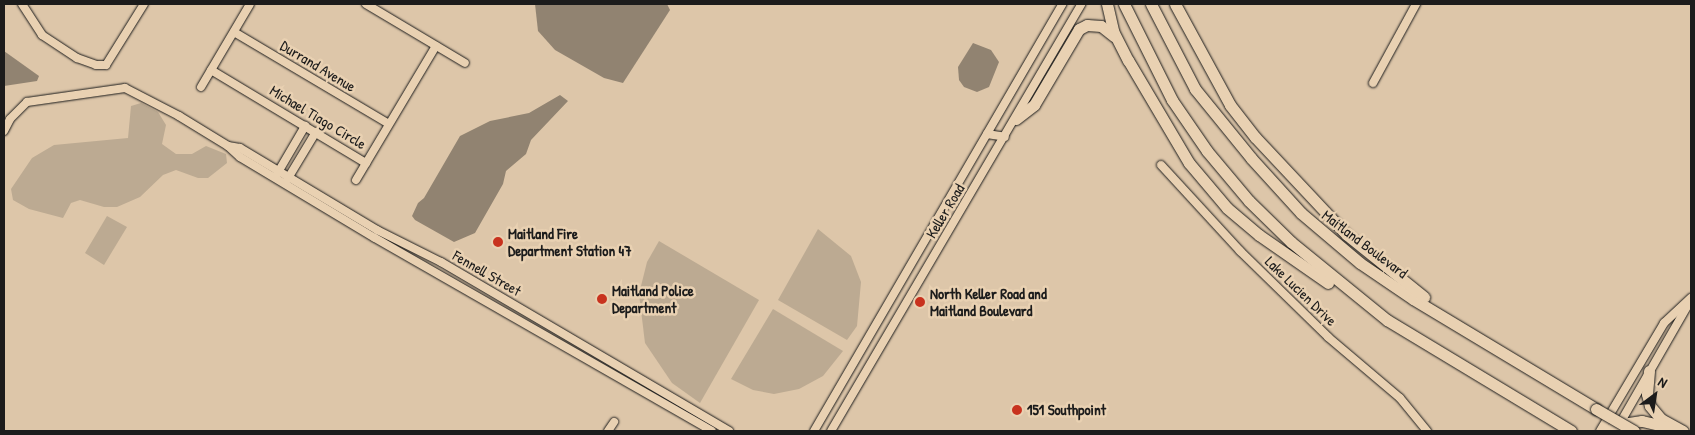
<!DOCTYPE html>
<html>
<head>
<meta charset="utf-8">
<style>
	body { margin:0 }
	#map { position:relative; width:1695px; height:435px; overflow:hidden; background:#ddc6a9; font-family:"Patrick Hand",sans-serif }
	div>[style] { position:absolute }
	[style*='--x'] { left:calc(var(--x)*1px); top:calc(var(--y)*1px); width:calc(var(--w)*1px); rotate:calc(var(--a)*1deg) }
	.green>* { inset:0; background:#bcaa92 }
	.water>* { inset:0; background:#918371 }
	.roads { filter:drop-shadow(0 0 1px #1c1c1c) drop-shadow(0 0 1px #1c1c1c) }
	.minor>* { height:8px; margin:-4px; padding:0 4px; transform-origin:4px; border-radius:4px; background:#e9d1b2 }
	.highway>* { height:11px; margin:-5.5px; padding:0 5.5px; transform-origin:5.5px; border-radius:5.5px; background:#e9d1b2 }
	.bridges { filter:drop-shadow(0 0 1px #1c1c1c) drop-shadow(0 0 1px #1c1c1c) }
	.highway-bridge>* { height:11px; margin:-5.5px; padding:0 5.5px; transform-origin:5.5px; border-radius:5.5px; background:#e9d1b2 }
	.dots>* { width:14px; height:14px; translate:-50% -50%; box-sizing:border-box; border:2px solid #e9d1b2; border-radius:50% }
	span { translate:-50% -50%; white-space:nowrap; text-align:center; line-height:1.15; -webkit-text-stroke:5px #e9d1b2; paint-order:stroke }
	.street-label { font-size:15px; color:#1c1c1c }
	.poi-label { font-size:15px; color:#1c1c1c; font-weight:700 }
	.left { translate:0 -50%; text-align:left }
	.frame { position:absolute; inset:0; border:5px solid #1c1c1c; pointer-events:none }
	.north { position:absolute; left:1630px; top:370px; width:50px; height:50px; -webkit-text-stroke:4px #e9d1b2; paint-order:stroke; rotate:31deg; font-size:14px; font-weight:700; line-height:20px; text-align:center; color:#1c1c1c }
	.north::after { content:''; display:block; margin:auto; width:18px; height:22px; background:#1c1c1c; clip-path:polygon(50% 0,100% 100%,50% 72%,0 100%) }
</style>
</head>
<body>
<div id="map">
	<div class="green">
		<i style="clip-path:polygon(141px 103px,158px 112px,166px 125px,162px 144px,176px 154px,192px 154px,206px 146px,226px 154px,227px 163px,208px 178px,198px 178px,176px 170px,163px 175px,140px 197px,117px 207px,104px 207px,80px 200px,71px 203px,63px 218px,29px 209px,13px 200px,11px 189px,32px 158px,54px 145px,128px 138px,131px 106px)"></i>
		<i style="clip-path:polygon(107px 216px,127px 227px,104px 265px,85px 253px)"></i>
		<i style="clip-path:polygon(818px 229px,851px 256px,861px 282px,857px 326px,847px 340px,778px 300px)"></i>
		<i style="clip-path:polygon(659px 241px,759px 300px,700px 403px,672px 383px,645px 343px,639px 294px,647px 262px)"></i>
		<i style="clip-path:polygon(773px 309px,843px 351px,823px 376px,799px 389px,774px 394px,753px 390px,731px 379px)"></i>
	</div>
	<div class="water">
		<i style="clip-path:polygon(535px 4px,667px 4px,670px 10px,623px 83px,604px 78px,555px 50px,538px 31px)"></i>
		<i style="clip-path:polygon(973px 43px,991px 50px,999px 62px,989px 87px,977px 92px,964px 87px,959px 80px,958px 67px)"></i>
		<i style="clip-path:polygon(4px 51px,39px 76px,37px 81px,4px 86px)"></i>
		<i style="clip-path:polygon(560px 95px,568px 101px,531px 140px,526px 154px,506px 171px,503px 184px,475px 233px,454px 242px,415px 220px,412px 216px,418px 203px,424px 198px,460px 136px,490px 121px,529px 113px)"></i>
	</div>
	<div class="roads">
		<div class="minor">
			<i style="--x:22;--y:4;--w:37;--a:57"></i>
			<i style="--x:42;--y:35;--w:42;--a:33.3"></i>
			<i style="--x:77;--y:58;--w:20;--a:20"></i>
			<i style="--x:96;--y:65;--w:10;--a:0"></i>
			<i style="--x:106;--y:65;--w:72;--a:-58.1"></i>
			<i style="--x:366;--y:4;--w:115;--a:30.8"></i>
			<i style="--x:234;--y:32;--w:180;--a:30.7"></i>
			<i style="--x:211;--y:70;--w:181;--a:31"></i>
			<i style="--x:1373;--y:83;--w:90;--a:-61.4"></i>
			<i style="--x:201;--y:87;--w:96;--a:-59.4"></i>
			<i style="--x:4;--y:131;--w:13;--a:-63"></i>
			<i style="--x:10;--y:119;--w:24;--a:-45"></i>
			<i style="--x:27;--y:102;--w:99;--a:-8.1"></i>
			<i style="--x:125;--y:88;--w:61;--a:27.4"></i>
			<i style="--x:179;--y:116;--w:57;--a:31.5"></i>
			<i style="--x:228;--y:146;--w:16;--a:43"></i>
			<i style="--x:240;--y:157;--w:157;--a:31"></i>
			<i style="--x:375;--y:238;--w:388;--a:29.8"></i>
			<i style="--x:987;--y:134;--w:18;--a:9"></i>
			<i style="--x:228;--y:146;--w:12;--a:9"></i>
			<i style="--x:240;--y:148;--w:160;--a:30.9"></i>
			<i style="--x:377;--y:230;--w:72;--a:26.6"></i>
			<i style="--x:441;--y:262;--w:334;--a:30.4"></i>
			<i style="--x:1161;--y:165;--w:117;--a:47.4"></i>
			<i style="--x:1240;--y:251;--w:123;--a:44.3"></i>
			<i style="--x:1328;--y:337;--w:94;--a:40.3"></i>
			<i style="--x:1400;--y:398;--w:43;--a:50.7"></i>
			<i style="--x:277;--y:174;--w:56;--a:-59.7"></i>
			<i style="--x:287;--y:180;--w:56;--a:-58.9"></i>
			<i style="--x:356;--y:180;--w:156;--a:-59.2"></i>
			<i style="--x:1619;--y:425;--w:138;--a:-60.1"></i>
			<i style="--x:608;--y:431;--w:11;--a:-56"></i>
			<i style="--x:814;--y:431;--w:494;--a:-59.8"></i>
			<i style="--x:831;--y:431;--w:495;--a:-59.6"></i>
			<i style="--x:1600;--y:431;--w:126;--a:-59.3"></i>
			<i style="--x:1664;--y:323;--w:37;--a:-43"></i>
		</div>
		<div class="highway">
			<i style="--x:1107;--y:4;--w:28;--a:77"></i>
			<i style="--x:1113;--y:31;--w:33;--a:63"></i>
			<i style="--x:1128;--y:60;--w:120;--a:59.4"></i>
			<i style="--x:1189;--y:163;--w:59;--a:49.8"></i>
			<i style="--x:1227;--y:208;--w:42;--a:40.2"></i>
			<i style="--x:1259;--y:235;--w:84;--a:34.8"></i>
			<i style="--x:1124;--y:4;--w:107;--a:63.4"></i>
			<i style="--x:1172;--y:100;--w:62;--a:55.5"></i>
			<i style="--x:1207;--y:151;--w:65;--a:50"></i>
			<i style="--x:1249;--y:201;--w:59;--a:44.3"></i>
			<i style="--x:1291;--y:242;--w:124;--a:39.1"></i>
			<i style="--x:1387;--y:320;--w:215;--a:31.1"></i>
			<i style="--x:1151;--y:4;--w:96;--a:62.6"></i>
			<i style="--x:1195;--y:89;--w:89;--a:50.9"></i>
			<i style="--x:1251;--y:158;--w:74;--a:47.7"></i>
			<i style="--x:1301;--y:213;--w:77;--a:40.3"></i>
			<i style="--x:1360;--y:263;--w:64;--a:34.2"></i>
			<i style="--x:1413;--y:299;--w:214;--a:31"></i>
			<i style="--x:1175;--y:4;--w:115;--a:61.4"></i>
			<i style="--x:1230;--y:105;--w:41;--a:52"></i>
			<i style="--x:1255;--y:137;--w:134;--a:46.8"></i>
			<i style="--x:1347;--y:235;--w:99;--a:38.8"></i>
			<i style="--x:1016;--y:119;--w:23;--a:-38"></i>
			<i style="--x:1034;--y:105;--w:88;--a:-59.4"></i>
			<i style="--x:1079;--y:29;--w:9;--a:-27"></i>
			<i style="--x:1087;--y:25;--w:14;--a:4"></i>
			<i style="--x:1101;--y:26;--w:16;--a:38"></i>
			<i style="--x:1649;--y:371;--w:23;--a:95"></i>
			<i style="--x:1647;--y:394;--w:12;--a:76"></i>
			<i style="--x:1650;--y:406;--w:17;--a:50"></i>
			<i style="--x:1661;--y:419;--w:25;--a:29"></i>
			<i style="--x:1607;--y:431;--w:11;--a:-34"></i>
			<i style="--x:1616;--y:425;--w:26;--a:-9"></i>
			<i style="--x:1642;--y:421;--w:26;--a:13"></i>
		</div>
	</div>
	<div class="bridges">
		<div class="highway-bridge">
			<i style="--x:1596;--y:409;--w:44;--a:30.1"></i>
		</div>
	</div>
	<div class="dots">
		<i style="left:498px;top:242px;background:#c8321e"></i>
		<i style="left:602px;top:299px;background:#c8321e"></i>
		<i style="left:920px;top:302px;background:#c8321e"></i>
		<i style="left:1017px;top:410px;background:#c8321e"></i>
	</div>
	<div class="street-label">
		<span style="left:318px;top:66px;rotate:31deg">Durrand Avenue</span>
		<span style="left:318px;top:117px;rotate:31deg">Michael Tiago Circle</span>
		<span style="left:945px;top:211px;rotate:-59deg">Keller Road</span>
		<span style="left:1365px;top:244px;rotate:37deg">Maitland Boulevard</span>
		<span style="left:487px;top:273px;rotate:30deg">Fennell Street</span>
		<span style="left:1301px;top:291px;rotate:44deg">Lake Lucien Drive</span>
	</div>
	<div class="poi-label">
		<span class="left" style="left:508px;top:242px">Maitland Fire<br>Department Station 47</span>
		<span class="left" style="left:612px;top:299px">Maitland Police<br>Department</span>
		<span class="left" style="left:930px;top:302px">North Keller Road and<br>Maitland Boulevard</span>
		<span class="left" style="left:1027px;top:410px">151 Southpoint</span>
	</div>
	<div class="frame"></div>
	<div class="north">N</div>
</div>
</body>
</html>
